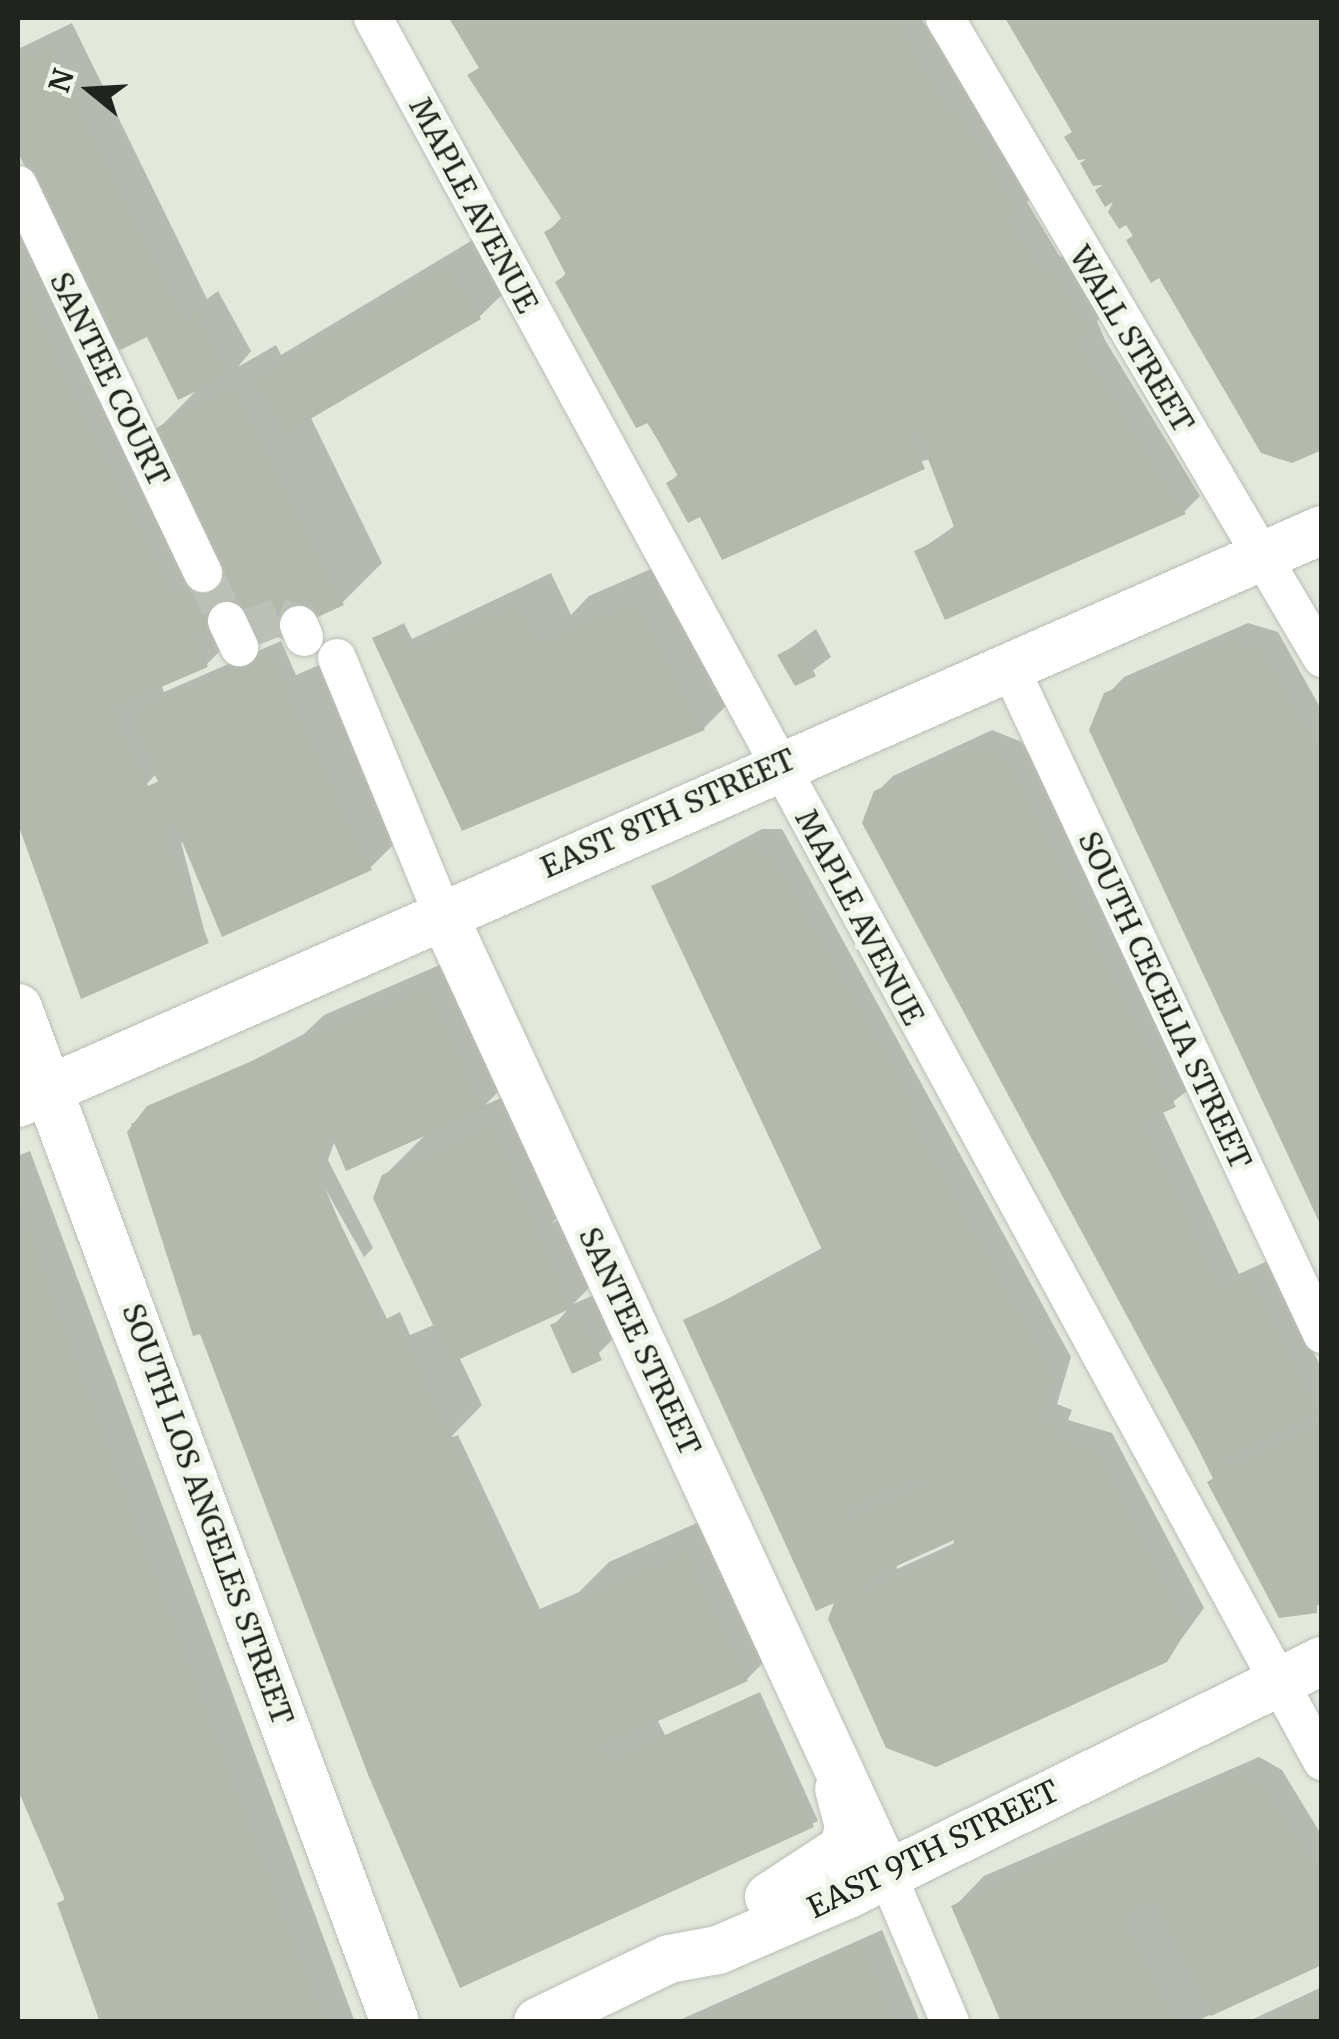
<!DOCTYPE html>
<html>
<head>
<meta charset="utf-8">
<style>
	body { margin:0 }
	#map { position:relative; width:1339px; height:2039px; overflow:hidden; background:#e3e8dd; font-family:Merriweather,serif }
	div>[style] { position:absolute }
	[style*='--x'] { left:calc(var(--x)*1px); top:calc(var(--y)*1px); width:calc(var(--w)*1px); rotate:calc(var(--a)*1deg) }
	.shadow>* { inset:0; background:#0003 }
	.building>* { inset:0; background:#b4b9ae }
	.minor-tunnel>* { height:38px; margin-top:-19px; transform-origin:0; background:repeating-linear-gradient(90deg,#bcc1b7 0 38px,transparent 0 57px) }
	.roads { filter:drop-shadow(0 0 2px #babfb4) drop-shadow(0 0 2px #babfb4) }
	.minor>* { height:38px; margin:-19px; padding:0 19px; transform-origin:19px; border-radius:19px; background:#fff }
	.major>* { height:48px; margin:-24px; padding:0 24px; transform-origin:24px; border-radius:24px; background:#fff }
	span { translate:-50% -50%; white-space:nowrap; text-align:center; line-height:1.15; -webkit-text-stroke:10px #f0f5ea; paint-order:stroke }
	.street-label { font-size:30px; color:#21231f }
	.frame { position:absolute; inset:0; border:20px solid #21231f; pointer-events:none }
	.north { position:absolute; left:40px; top:40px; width:100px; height:100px; -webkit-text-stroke:8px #f0f5ea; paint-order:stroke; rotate:288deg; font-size:28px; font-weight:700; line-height:40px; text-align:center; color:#21231f }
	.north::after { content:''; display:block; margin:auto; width:35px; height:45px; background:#21231f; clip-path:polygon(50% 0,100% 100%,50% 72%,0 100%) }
</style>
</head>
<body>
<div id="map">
	<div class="shadow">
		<i style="clip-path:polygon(452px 18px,921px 18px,1035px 194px,1027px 202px,1060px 257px,1069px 252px,1105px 313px,1097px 321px,1105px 340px,1200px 496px,1184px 512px,917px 552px,956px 525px,931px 459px,701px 513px,669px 484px,679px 473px,558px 282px,567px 272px,547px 233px,563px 216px,471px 76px,480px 66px)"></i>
		<i style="clip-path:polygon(1008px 18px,1322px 18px,1322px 448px,1135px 234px,1119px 196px,1083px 163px,1094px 147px,1074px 130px)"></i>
		<i style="clip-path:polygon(evenodd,72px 23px,207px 299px,218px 291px,251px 351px,238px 367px,276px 345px,281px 355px,481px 235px,510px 287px,479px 317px,310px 416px,382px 563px,342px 603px,249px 622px,207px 664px,161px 684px,164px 692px,281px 641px,296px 675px,340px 656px,416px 822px,370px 868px,181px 842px,207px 941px,26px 840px,18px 818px,18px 182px,192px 538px,156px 431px,198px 389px,148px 333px,116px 350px,18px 146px,18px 49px,72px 23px,157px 773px,160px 781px,143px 788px,157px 773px)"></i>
		<i style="clip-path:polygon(683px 555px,750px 682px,704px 728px,599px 770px,375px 638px,404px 623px,412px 639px,551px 573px,571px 615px,589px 596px)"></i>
		<i style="clip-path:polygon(1248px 623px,1278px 632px,1322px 711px,1322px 1222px,1107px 695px,1124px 677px)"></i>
		<i style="clip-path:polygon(816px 629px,831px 657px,796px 683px,781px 655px)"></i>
		<i style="clip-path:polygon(992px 730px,1022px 742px,1058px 804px,1191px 1088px,1162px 1110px,1239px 1274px,1270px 1260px,1322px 1370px,1322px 1604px,1280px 1615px,876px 793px,893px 776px)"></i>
		<i style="clip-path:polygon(evenodd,762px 829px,782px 829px,1071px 1357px,1057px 1404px,1072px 1410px,1068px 1420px,1112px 1433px,1204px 1608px,1166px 1660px,839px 1598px,686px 1321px,824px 1247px,654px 886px,762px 829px,957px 1536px,957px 1542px,897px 1569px,896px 1564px,957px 1536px)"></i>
		<i style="clip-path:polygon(evenodd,458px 957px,514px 1076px,485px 1105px,539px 1081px,587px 1188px,552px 1223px,562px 1219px,593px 1284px,573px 1304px,601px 1292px,620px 1332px,598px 1354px,553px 1326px,572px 1305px,459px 1357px,482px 1405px,450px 1438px,458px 1435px,540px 1609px,579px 1592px,609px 1562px,735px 1506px,793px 1633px,747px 1679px,657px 1719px,665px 1735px,760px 1692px,818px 1821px,461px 1985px,203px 1334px,195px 1333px,131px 1124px,304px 1034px,324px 1015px,458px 957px,429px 1131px,384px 1176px,436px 1324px,410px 1335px,400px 1312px,387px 1319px,310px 1162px,364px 1257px,373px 1248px,328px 1160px,335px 1140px,429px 1131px)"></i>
		<i style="clip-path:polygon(30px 1151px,355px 2022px,100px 2022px,60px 1904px,66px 1897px,18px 1784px,18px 1156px)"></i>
		<i style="clip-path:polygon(1259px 1757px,1282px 1770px,1322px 1836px,1322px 1962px,1195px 2022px,1003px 2022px,954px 1907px,984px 1876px)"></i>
		<i style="clip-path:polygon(882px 1930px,920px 2022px,675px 2022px)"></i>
		<i style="clip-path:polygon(1322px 1987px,1322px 2022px,1247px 2022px)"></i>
	</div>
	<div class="building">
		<i style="clip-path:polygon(449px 18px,900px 18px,949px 114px,959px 109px,1020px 213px,1011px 219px,1043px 272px,1052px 266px,1090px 331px,1081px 337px,1089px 357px,1186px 514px,945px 620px,914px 551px,956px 532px,917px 430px,910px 434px,925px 469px,722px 560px,700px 517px,688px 523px,666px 483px,678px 476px,648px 423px,636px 428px,555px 282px,566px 275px,544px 232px,563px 221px,467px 75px,479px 68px)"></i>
		<i style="clip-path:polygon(1005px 18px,1322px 18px,1322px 450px,1292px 463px,1261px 453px,1159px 278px,1151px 283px,1126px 240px,1133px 236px,1126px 225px,1119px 229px,1108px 212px,1113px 202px,1105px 207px,1095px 190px,1103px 185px,1093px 186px,1080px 163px,1087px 159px,1078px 160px,1064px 137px,1072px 132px)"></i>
		<i style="clip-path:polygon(50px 43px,185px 319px,196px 311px,231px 375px,178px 400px,147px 337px,114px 353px,18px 152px,18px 59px)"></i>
		<i style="clip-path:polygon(450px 264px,481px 319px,283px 435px,253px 379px)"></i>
		<i style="clip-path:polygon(18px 274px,173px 593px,218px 563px,153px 430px,235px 383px,344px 605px,256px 645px,227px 621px,195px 635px,208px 667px,114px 707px,148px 786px,158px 782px,129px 712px,270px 650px,372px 870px,222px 937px,176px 827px,165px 832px,209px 943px,81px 999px,18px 824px)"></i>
		<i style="clip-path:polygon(636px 600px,705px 730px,462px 831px,372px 638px,399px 626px,411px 650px,520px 602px,540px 642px)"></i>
		<i style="clip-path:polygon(1229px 639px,1261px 647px,1322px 751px,1322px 1228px,1089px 730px,1104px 693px)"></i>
		<i style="clip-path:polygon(799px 644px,816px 676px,795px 686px,777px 655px)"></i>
		<i style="clip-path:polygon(974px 746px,1006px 758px,1042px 821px,1176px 1107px,1144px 1121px,1222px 1288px,1253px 1274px,1319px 1415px,1226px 1459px,1230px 1466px,1322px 1422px,1317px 1613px,1279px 1618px,1207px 1482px,1214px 1478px,862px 823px,874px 791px)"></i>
		<i style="clip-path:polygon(evenodd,750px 843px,774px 856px,876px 1033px,914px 1106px,908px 1110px,1055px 1375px,1042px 1421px,1057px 1426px,1053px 1437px,1096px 1449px,1189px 1626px,1167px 1662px,936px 1767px,886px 1748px,828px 1619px,834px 1603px,816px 1611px,683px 1320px,824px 1254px,651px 886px,750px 843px,924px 1476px,927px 1483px,849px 1518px,845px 1510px,924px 1476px,750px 843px,954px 1540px,953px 1550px,865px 1591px,877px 1575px,954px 1540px)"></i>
		<i style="clip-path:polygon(427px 986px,485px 1109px,346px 1171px,332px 1138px,318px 1172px,382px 1321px,395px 1315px,537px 1617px,688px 1550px,748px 1681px,602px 1746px,609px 1761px,755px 1695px,814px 1827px,460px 1988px,369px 1777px,200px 1334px,193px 1336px,127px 1132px,147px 1106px)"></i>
		<i style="clip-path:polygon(493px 1125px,572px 1308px,451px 1363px,373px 1198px,382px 1175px)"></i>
		<i style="clip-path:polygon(18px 1198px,145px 1544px,326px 2022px,100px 2022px,57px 1903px,65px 1900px,18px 1790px)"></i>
		<i style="clip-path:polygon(579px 1312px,602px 1360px,572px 1374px,550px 1325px)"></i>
		<i style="clip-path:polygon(1237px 1773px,1262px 1782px,1322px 1872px,1322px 1965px,1211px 2016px,1153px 1901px,1126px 1916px,1176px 2022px,1001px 2022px,951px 1906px)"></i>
		<i style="clip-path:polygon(860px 1942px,897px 2022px,687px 2022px)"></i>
		<i style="clip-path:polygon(1322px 1994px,1322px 2022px,1262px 2022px)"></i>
	</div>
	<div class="minor-tunnel">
		<i style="--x:203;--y:573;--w:54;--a:63.4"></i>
		<i style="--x:249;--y:628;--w:31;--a:-21"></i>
		<i style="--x:278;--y:617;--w:22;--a:21"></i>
	</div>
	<div class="roads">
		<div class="minor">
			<i style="--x:373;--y:18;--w:1985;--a:61.43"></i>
			<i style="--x:945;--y:18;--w:743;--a:59.5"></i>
			<i style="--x:18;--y:185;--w:430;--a:64.5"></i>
			<i style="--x:227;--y:621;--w:29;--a:65"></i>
			<i style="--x:299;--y:625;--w:13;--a:67"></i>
			<i style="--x:337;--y:658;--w:273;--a:67.6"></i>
			<i style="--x:1009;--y:666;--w:738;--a:64.89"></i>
			<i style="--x:886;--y:1872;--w:163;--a:66.9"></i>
		</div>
		<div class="major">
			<i style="--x:441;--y:910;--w:1060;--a:65.18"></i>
			<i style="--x:18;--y:1008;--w:1082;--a:69.61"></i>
			<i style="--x:18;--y:1103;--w:1424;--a:-23.72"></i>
			<i style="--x:769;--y:1897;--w:90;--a:-33.2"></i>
			<i style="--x:844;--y:1848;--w:23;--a:-77"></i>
			<i style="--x:849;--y:1826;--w:38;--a:-105"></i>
			<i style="--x:538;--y:2022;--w:145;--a:-25.7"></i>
			<i style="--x:669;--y:1959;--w:50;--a:-10.4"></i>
			<i style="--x:718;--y:1950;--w:139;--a:-23.3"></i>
			<i style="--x:846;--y:1895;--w:530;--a:-26.18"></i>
		</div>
	</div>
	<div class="street-label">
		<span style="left:474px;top:205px;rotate:62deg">MAPLE AVENUE</span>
		<span style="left:1132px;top:339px;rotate:59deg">WALL STREET</span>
		<span style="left:110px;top:379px;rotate:64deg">SANTEE COURT</span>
		<span style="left:668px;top:813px;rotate:-24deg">EAST 8TH STREET</span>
		<span style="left:860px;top:917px;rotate:62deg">MAPLE AVENUE</span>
		<span style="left:1165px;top:1000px;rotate:65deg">SOUTH CECELIA STREET</span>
		<span style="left:640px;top:1341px;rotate:65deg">SANTEE STREET</span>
		<span style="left:208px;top:1514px;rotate:70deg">SOUTH LOS ANGELES STREET</span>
		<span style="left:933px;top:1849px;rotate:-26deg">EAST 9TH STREET</span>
	</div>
	<div class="frame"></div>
	<div class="north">N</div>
</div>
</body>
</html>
